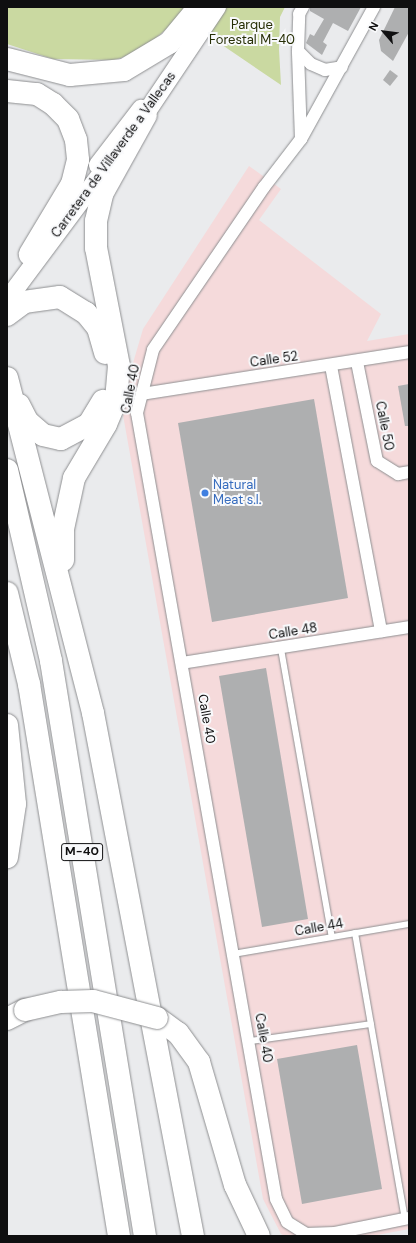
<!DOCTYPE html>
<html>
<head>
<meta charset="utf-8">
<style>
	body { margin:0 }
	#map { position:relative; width:416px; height:1243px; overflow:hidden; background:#eaebed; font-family:"DM Sans",sans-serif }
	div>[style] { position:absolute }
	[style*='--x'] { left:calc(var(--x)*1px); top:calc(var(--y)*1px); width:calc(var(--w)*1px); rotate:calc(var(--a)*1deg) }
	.commercial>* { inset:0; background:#f5dadb }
	.green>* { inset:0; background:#cad9a1 }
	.building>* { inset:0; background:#aeafb0 }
	.roads { filter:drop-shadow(0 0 1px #8e8f91) drop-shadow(0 0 1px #8e8f91) }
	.lane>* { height:6px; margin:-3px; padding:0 3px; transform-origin:3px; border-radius:3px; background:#fff }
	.street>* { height:12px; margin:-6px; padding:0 6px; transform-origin:6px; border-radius:6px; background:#fff }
	.secondary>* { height:18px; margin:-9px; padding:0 9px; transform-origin:9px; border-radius:9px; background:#fff }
	.highway>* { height:22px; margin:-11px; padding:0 11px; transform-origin:11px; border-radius:11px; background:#fff }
	.bridges { filter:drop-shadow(0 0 1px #8e8f91) drop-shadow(0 0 1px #8e8f91) }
	.highway-bridge>* { height:22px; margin:-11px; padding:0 11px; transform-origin:11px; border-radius:11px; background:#fff }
	.dots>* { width:11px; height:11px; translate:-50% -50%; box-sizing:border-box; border:2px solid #f8f9fb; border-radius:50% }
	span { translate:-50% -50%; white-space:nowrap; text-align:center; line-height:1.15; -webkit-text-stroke:4px #f8f9fb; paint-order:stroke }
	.shield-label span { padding:1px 3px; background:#f8f9fb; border:1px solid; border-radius:3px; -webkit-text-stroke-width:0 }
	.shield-label { font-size:12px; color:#0f0f10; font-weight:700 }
	.park-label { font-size:13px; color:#262e05 }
	.street-label { font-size:13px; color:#0f0f10 }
	.shop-label { font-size:13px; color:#366cbe }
	.left { translate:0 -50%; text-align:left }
	.frame { position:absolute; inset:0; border:8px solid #0f0f10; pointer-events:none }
	.north { position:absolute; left:364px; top:12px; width:40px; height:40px; -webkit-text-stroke:3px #f8f9fb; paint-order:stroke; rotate:298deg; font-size:11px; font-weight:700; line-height:16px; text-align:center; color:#0f0f10 }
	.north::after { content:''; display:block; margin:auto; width:14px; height:18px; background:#0f0f10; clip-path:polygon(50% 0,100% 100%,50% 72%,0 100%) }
</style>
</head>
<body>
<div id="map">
	<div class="commercial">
		<i style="clip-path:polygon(249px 166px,281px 189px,259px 220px,381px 314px,367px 341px,409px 334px,409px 1229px,372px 1236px,285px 1236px,281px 1234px,263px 1199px,123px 415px,128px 380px,143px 329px)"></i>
	</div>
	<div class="green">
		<i style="clip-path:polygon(7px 7px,285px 7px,280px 17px,279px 49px,281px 85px,181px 17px,140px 51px,115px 60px,53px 59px,7px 44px)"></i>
	</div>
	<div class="building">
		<i style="clip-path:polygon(310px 7px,361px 7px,348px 31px,333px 23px,323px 42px,327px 45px,322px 55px,306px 43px,310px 34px,314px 36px,324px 19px,310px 11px)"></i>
		<i style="clip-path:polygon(395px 7px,409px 7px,409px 32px,393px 61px,381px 51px,379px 40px)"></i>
		<i style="clip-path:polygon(390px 70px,398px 76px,390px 86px,383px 80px)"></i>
		<i style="clip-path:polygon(409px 384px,409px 426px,405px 426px,398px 386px)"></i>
		<i style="clip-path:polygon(314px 399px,348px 598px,212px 622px,178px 423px)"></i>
		<i style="clip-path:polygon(266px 668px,308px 919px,262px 927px,219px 676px)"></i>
		<i style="clip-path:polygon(357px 1045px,382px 1189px,302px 1204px,277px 1059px)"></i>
	</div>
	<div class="roads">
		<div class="lane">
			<i style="--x:281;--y:649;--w:292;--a:80"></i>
			<i style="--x:355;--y:933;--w:290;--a:80.1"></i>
			<i style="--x:233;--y:954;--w:179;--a:-9.7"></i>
			<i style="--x:250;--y:1041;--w:122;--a:-8"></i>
		</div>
		<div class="street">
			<i style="--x:374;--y:7;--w:151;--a:118.9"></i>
			<i style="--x:301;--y:139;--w:61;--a:127.6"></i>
			<i style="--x:264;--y:187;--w:197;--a:124.3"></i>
			<i style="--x:153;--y:350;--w:65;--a:104.3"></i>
			<i style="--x:137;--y:413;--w:798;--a:79.97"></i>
			<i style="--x:276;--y:1199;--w:25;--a:64"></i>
			<i style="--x:287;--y:1222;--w:22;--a:32"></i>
			<i style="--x:306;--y:1234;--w:29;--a:-2"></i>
			<i style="--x:335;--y:1233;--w:76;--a:-11.5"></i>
			<i style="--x:298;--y:51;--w:18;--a:45"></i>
			<i style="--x:311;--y:64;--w:15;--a:23"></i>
			<i style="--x:325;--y:70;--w:17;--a:-10"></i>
			<i style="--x:301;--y:139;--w:88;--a:-92"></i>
			<i style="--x:298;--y:51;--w:37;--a:-88"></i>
			<i style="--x:299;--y:14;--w:8;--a:-60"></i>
			<i style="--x:357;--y:362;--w:101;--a:78.6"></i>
			<i style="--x:377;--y:461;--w:25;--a:32"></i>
			<i style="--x:398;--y:474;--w:11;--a:-10"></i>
			<i style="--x:331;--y:366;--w:270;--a:79.3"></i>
			<i style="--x:142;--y:394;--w:270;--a:-8.9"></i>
			<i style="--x:182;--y:663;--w:230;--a:-9"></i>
		</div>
		<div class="secondary">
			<i style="--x:138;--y:125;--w:142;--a:-56.2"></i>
			<i style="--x:98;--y:165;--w:71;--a:-52.5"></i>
			<i style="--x:7;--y:300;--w:177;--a:-53.3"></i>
		</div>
		<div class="highway">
			<i style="--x:7;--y:59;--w:65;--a:14.3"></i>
			<i style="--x:70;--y:75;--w:54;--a:-5.3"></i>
			<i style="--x:124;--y:70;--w:52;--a:-31"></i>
			<i style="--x:169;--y:43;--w:47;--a:-50.2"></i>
			<i style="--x:7;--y:91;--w:30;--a:6"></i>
			<i style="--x:37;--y:94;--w:19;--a:32"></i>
			<i style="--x:53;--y:104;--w:21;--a:45"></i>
			<i style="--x:68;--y:119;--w:22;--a:69"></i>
			<i style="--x:76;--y:140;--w:20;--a:84"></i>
			<i style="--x:78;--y:160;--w:25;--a:104"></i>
			<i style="--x:72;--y:184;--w:82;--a:121"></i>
			<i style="--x:7;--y:315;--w:21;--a:-37"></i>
			<i style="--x:24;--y:302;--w:36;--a:-8"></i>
			<i style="--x:60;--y:297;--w:31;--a:32"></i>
			<i style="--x:86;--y:313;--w:19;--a:51"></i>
			<i style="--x:98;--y:328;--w:26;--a:74"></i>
			<i style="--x:7;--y:378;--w:346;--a:75.6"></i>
			<i style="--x:93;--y:713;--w:532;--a:79.18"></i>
			<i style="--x:19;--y:405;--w:18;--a:63"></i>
			<i style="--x:27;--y:421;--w:21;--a:41"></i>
			<i style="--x:43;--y:435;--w:18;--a:13"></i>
			<i style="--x:61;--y:439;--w:32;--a:-28"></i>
			<i style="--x:89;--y:424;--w:27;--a:-59"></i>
			<i style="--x:7;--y:470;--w:196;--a:77"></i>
			<i style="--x:51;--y:661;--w:583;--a:80.72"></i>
			<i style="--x:63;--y:560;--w:31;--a:-90"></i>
			<i style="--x:63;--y:529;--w:52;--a:-77.8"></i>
			<i style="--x:74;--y:478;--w:63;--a:-59.3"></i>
			<i style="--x:106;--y:424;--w:26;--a:-67"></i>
			<i style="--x:116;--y:400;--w:34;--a:-85"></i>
			<i style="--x:119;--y:366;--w:120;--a:-101"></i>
			<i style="--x:96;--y:248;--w:27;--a:-90"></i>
			<i style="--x:96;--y:221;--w:28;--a:-77"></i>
			<i style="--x:102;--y:194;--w:90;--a:-60.9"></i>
			<i style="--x:7;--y:593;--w:94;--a:76.4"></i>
			<i style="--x:29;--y:684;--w:559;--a:80.74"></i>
			<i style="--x:7;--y:725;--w:79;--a:84.2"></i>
			<i style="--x:15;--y:804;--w:54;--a:98.6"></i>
			<i style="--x:157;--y:1018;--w:26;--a:36"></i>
			<i style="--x:178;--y:1033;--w:36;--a:54"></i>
			<i style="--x:199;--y:1062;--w:128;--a:73.7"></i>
			<i style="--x:235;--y:1185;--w:56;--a:64.8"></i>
			<i style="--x:7;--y:1019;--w:20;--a:-27"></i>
		</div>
	</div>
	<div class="bridges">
		<div class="highway-bridge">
			<i style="--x:25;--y:1010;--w:37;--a:-13"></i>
			<i style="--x:61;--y:1002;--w:32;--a:-2"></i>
			<i style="--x:93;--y:1001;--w:66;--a:14.9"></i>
		</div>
	</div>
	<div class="dots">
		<i style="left:205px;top:493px;background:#3f7fe0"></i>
	</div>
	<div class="shield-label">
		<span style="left:82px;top:852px">M-40</span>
	</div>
	<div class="park-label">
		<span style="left:252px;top:33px">Parque<br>Forestal M-40</span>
	</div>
	<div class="street-label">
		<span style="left:114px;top:155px;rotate:-54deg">Carretera de Villaverde a Vallecas</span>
		<span style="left:274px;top:360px;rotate:-8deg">Calle 52</span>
		<span style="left:131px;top:389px;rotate:-79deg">Calle 40</span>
		<span style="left:384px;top:426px;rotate:79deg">Calle 50</span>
		<span style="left:293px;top:632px;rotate:-9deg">Calle 48</span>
		<span style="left:206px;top:719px;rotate:80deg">Calle 40</span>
		<span style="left:319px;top:928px;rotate:-10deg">Calle 44</span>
		<span style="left:263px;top:1038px;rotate:80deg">Calle 40</span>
	</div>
	<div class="shop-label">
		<span class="left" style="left:213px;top:493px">Natural<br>Meat s.l.</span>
	</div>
	<div class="frame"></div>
	<div class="north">N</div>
</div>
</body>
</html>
